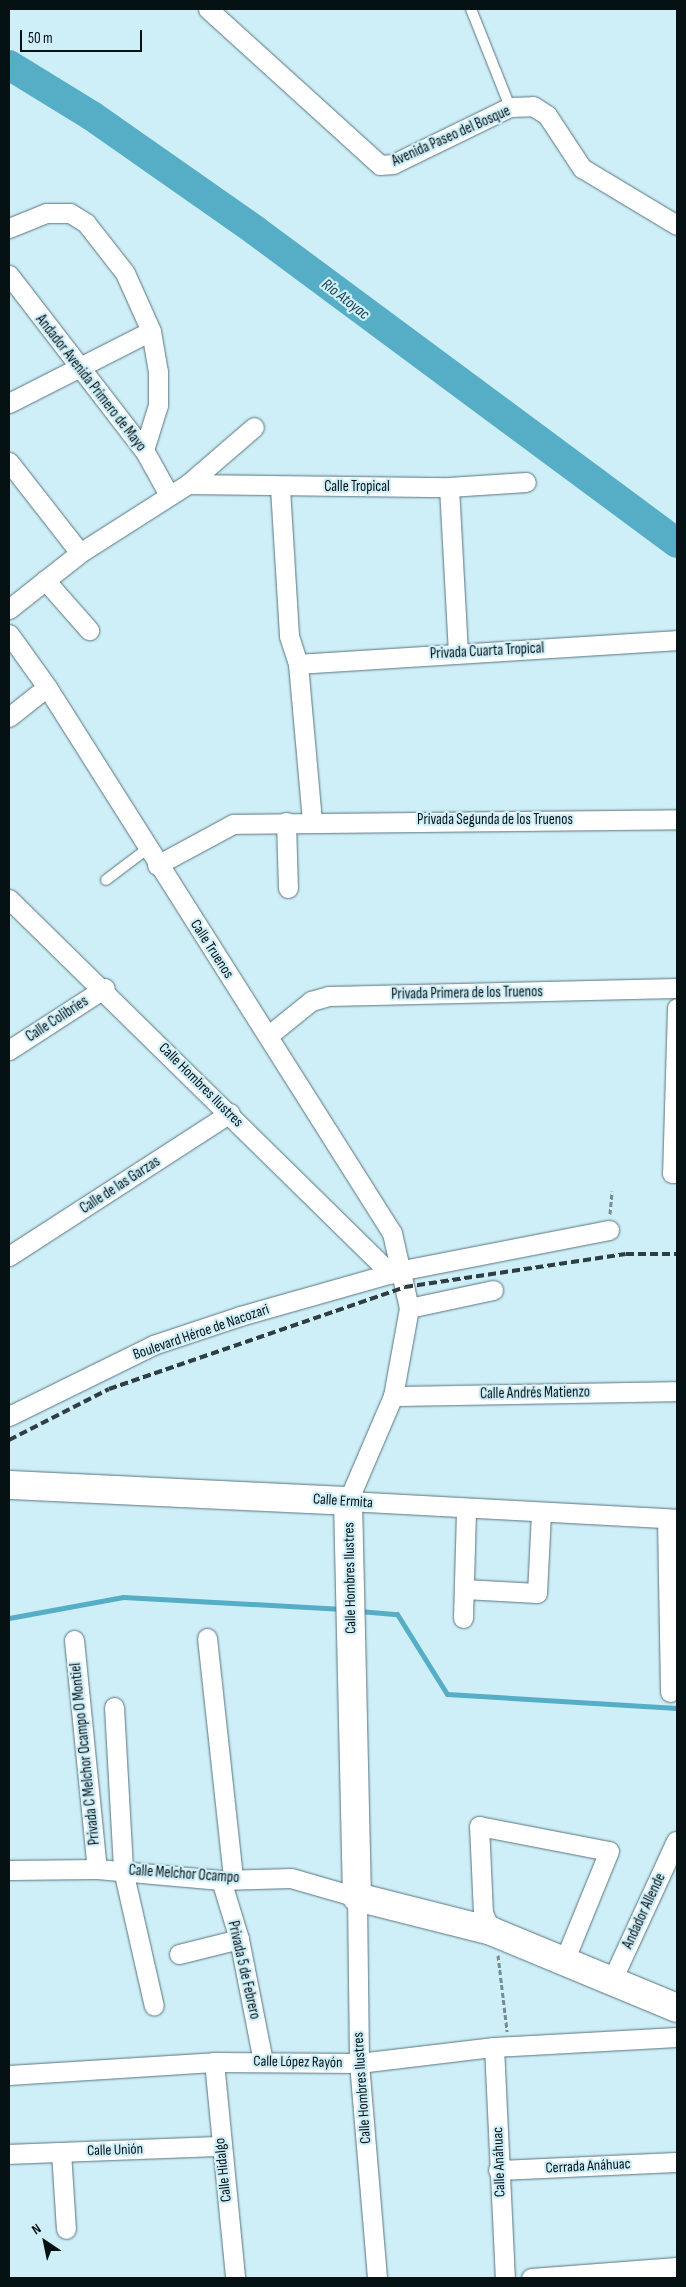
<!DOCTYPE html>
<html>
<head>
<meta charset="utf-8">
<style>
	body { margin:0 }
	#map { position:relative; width:686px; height:2287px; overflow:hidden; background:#ceeef8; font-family:"Sofia Sans Condensed",sans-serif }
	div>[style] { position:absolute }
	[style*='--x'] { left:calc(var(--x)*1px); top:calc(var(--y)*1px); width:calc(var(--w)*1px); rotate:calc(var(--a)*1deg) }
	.stream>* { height:5px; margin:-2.5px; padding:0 2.5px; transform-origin:2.5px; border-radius:2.5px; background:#56aec6 }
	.river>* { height:30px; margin:-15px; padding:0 15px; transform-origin:15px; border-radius:15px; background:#56aec6 }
	.path>* { height:3px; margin-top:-1.5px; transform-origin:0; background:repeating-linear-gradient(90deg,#758c93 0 5px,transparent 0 7.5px) }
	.roads { filter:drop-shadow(0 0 1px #58757e) drop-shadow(0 0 1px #58757e) }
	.lane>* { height:10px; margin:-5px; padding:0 5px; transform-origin:5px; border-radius:5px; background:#fff }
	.street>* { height:19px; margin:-9.5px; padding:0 9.5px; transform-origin:9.5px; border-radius:9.5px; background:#fff }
	.secondary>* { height:28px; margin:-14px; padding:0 14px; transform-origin:14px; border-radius:14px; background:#fff }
	.rail>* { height:4px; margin-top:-2px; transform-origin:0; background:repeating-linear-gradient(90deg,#2f3e43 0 8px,transparent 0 12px) }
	span { translate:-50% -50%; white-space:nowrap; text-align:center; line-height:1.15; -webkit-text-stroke:4.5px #ceeef8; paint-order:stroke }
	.street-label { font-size:15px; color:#061114 }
	.water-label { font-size:16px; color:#1a424d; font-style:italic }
	.frame { position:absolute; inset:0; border:10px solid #061114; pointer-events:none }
	.north { position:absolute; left:20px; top:2217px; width:50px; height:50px; -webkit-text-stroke:4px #ceeef8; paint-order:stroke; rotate:326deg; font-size:14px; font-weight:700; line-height:20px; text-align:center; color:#061114 }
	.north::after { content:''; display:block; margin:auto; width:18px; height:22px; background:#061114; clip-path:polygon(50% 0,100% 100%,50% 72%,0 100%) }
	.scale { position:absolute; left:20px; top:30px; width:122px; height:22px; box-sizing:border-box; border:2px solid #061114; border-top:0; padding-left:6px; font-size:15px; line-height:18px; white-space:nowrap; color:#061114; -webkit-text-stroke:4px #ceeef8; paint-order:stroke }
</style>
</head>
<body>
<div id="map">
	<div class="stream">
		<i style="--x:359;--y:1611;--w:38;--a:5"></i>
		<i style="--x:397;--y:1614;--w:94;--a:58"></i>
		<i style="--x:447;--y:1694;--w:230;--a:3.5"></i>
		<i style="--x:9;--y:1618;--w:116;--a:-10.4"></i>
		<i style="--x:123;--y:1597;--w:220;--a:3.1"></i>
	</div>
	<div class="river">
		<i style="--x:9;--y:65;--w:97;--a:31.6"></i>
		<i style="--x:92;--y:116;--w:200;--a:35"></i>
		<i style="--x:256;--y:231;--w:524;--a:36.54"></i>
	</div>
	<div class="path">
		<i style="--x:610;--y:1214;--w:23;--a:-85"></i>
		<i style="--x:498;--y:1955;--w:77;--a:83.2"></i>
	</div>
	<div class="roads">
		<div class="lane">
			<i style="--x:471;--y:9;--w:105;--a:68.3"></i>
			<i style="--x:106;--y:880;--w:51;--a:-37.1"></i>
		</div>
		<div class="street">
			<i style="--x:208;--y:9;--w:232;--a:42.2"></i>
			<i style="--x:380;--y:165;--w:13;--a:-4"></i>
			<i style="--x:393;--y:164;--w:130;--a:-26"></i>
			<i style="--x:510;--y:107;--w:23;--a:-2"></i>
			<i style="--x:533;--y:106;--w:17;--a:33"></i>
			<i style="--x:547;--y:115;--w:64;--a:56.6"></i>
			<i style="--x:582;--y:168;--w:111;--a:31"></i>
			<i style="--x:9;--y:228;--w:40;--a:-22"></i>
			<i style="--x:46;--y:213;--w:24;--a:0"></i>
			<i style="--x:70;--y:213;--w:19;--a:32"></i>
			<i style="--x:86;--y:223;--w:63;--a:52"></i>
			<i style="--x:125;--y:273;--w:64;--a:65.9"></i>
			<i style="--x:151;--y:331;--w:42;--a:80.3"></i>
			<i style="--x:158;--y:372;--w:33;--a:90"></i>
			<i style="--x:158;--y:405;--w:47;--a:107.3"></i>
			<i style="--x:9;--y:275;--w:221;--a:52.4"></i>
			<i style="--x:144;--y:450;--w:51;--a:60.9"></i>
			<i style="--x:9;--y:403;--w:159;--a:-26.9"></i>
			<i style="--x:9;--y:462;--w:115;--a:52"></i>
			<i style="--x:188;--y:484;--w:261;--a:0.7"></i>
			<i style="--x:449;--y:487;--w:77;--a:-3.7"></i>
			<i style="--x:449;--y:487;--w:166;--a:86.9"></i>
			<i style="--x:280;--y:488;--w:148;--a:86.5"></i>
			<i style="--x:289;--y:636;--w:29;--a:72"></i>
			<i style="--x:298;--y:664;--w:157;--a:84.9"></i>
			<i style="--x:45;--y:580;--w:67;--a:48.7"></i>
			<i style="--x:9;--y:609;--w:90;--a:-38.3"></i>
			<i style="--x:80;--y:553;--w:128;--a:-32.6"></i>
			<i style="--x:188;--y:484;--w:87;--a:-40.8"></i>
			<i style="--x:9;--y:634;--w:65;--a:54.4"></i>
			<i style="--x:47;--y:687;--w:646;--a:57.71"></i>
			<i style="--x:392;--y:1233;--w:77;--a:77.2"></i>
			<i style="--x:409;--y:1308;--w:89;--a:100.3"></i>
			<i style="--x:393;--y:1396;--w:114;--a:113.2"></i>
			<i style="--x:348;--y:1501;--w:329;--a:3.1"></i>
			<i style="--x:298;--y:664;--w:380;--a:-3.6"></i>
			<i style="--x:9;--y:717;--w:48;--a:-38.3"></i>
			<i style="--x:286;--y:822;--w:66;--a:88.3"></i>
			<i style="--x:157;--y:865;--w:86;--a:-28.3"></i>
			<i style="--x:233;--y:824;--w:444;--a:-0.6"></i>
			<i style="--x:9;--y:899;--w:535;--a:44.47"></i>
			<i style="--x:677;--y:1008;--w:165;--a:91.7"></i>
			<i style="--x:672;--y:1173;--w:5;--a:0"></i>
			<i style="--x:269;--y:1035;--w:54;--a:-39"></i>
			<i style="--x:311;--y:1001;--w:18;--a:-16"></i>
			<i style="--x:328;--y:996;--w:349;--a:-1.3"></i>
			<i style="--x:9;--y:1050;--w:114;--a:-32.9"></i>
			<i style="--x:9;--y:1256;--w:263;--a:-32.9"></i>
			<i style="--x:409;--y:1308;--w:86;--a:-12.1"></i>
			<i style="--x:393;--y:1396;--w:284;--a:-1"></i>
			<i style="--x:9;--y:1416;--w:161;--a:-26.2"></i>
			<i style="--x:153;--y:1345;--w:92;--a:-18.4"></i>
			<i style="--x:240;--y:1316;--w:169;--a:-15.8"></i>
			<i style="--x:403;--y:1270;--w:210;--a:-11"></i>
			<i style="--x:667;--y:1519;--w:173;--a:89"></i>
			<i style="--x:464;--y:1589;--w:73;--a:3.1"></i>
			<i style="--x:537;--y:1593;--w:79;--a:-87.1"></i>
			<i style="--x:463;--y:1618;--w:109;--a:-88.4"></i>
			<i style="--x:207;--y:1638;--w:242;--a:83.8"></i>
			<i style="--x:74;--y:1640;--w:230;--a:84.3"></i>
			<i style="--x:114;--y:1707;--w:163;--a:86.8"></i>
			<i style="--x:123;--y:1870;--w:139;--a:77.2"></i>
			<i style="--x:9;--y:1870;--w:88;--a:-0.7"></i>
			<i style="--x:97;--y:1869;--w:124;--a:5.1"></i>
			<i style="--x:221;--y:1880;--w:70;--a:-1.6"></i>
			<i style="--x:291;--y:1878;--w:69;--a:16.1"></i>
			<i style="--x:357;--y:1897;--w:166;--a:89.3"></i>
			<i style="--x:359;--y:2063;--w:216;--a:85.2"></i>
			<i style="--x:221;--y:1880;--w:62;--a:73"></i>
			<i style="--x:239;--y:1939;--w:124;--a:78.9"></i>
			<i style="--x:491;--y:1931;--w:20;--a:-114"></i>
			<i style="--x:483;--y:1913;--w:87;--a:-92.6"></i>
			<i style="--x:479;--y:1826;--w:132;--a:10.9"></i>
			<i style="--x:609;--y:1851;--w:119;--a:112.2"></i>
			<i style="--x:179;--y:1954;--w:62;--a:-14"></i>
			<i style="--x:612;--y:1980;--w:153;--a:-65.3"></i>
			<i style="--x:494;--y:2047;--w:231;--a:87.3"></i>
			<i style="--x:214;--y:2062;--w:217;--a:84.4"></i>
			<i style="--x:9;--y:2075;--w:205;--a:-3.6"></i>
			<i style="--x:214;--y:2062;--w:145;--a:0.4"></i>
			<i style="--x:359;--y:2063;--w:136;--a:-6.8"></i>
			<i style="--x:494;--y:2047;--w:183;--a:-3.1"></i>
			<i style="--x:61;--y:2152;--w:77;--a:86.3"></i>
			<i style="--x:9;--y:2154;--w:212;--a:-2.2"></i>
			<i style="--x:498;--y:2170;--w:179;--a:-2.6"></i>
			<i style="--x:531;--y:2278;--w:146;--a:-4.3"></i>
		</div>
		<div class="secondary">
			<i style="--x:9;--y:1485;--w:339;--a:2.7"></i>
			<i style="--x:348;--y:1501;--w:396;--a:88.7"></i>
			<i style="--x:357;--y:1897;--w:138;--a:14.2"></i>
			<i style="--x:491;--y:1931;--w:201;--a:22.5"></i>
		</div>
	</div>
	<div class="rail">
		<i style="--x:9;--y:1440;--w:112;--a:-27"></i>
		<i style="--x:109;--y:1389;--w:313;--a:-19"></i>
		<i style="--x:405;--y:1287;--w:223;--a:-8.5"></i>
		<i style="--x:626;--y:1254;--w:51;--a:0"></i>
	</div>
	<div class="street-label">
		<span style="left:451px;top:136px;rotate:-24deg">Avenida Paseo del Bosque</span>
		<span style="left:91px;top:383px;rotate:52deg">Andador Avenida Primero de Mayo</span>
		<span style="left:357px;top:487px">Calle Tropical</span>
		<span style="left:487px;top:651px;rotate:-3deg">Privada Cuarta Tropical</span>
		<span style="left:495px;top:820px">Privada Segunda de los Truenos</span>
		<span style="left:212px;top:949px;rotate:57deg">Calle Truenos</span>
		<span style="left:467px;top:993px;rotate:-1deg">Privada Primera de los Truenos</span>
		<span style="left:57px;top:1019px;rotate:-33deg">Calle Colibríes</span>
		<span style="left:201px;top:1085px;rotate:45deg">Calle Hombres Ilustres</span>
		<span style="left:120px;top:1185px;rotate:-33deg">Calle de las Garzas</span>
		<span style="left:201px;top:1332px;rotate:-19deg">Boulevard Héroe de Nacozari</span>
		<span style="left:535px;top:1393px;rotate:-1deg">Calle Andrés Matienzo</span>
		<span style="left:343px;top:1501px;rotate:4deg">Calle Ermita</span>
		<span style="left:350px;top:1578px;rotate:-91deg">Calle Hombres Ilustres</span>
		<span style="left:85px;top:1754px;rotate:-96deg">Privada C Melchor Ocampo O Montiel</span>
		<span style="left:184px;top:1874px;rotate:4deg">Calle Melchor Ocampo</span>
		<span style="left:644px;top:1911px;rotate:-65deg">Andador Allende</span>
		<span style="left:244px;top:1970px;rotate:77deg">Privada 5 de Febrero</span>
		<span style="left:298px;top:2062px;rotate:1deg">Calle López Rayón</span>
		<span style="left:362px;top:2088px;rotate:-94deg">Calle Hombres Ilustres</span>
		<span style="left:115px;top:2150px;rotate:-2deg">Calle Unión</span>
		<span style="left:499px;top:2162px;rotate:-92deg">Calle Anáhuac</span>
		<span style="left:588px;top:2166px;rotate:-3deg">Cerrada Anáhuac</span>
		<span style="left:223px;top:2170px;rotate:-96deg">Calle Hidalgo</span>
	</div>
	<div class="water-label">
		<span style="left:345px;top:300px;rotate:38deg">Río Atoyac</span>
	</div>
	<div class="frame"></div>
	<div class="north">N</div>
	<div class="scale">50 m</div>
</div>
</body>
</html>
